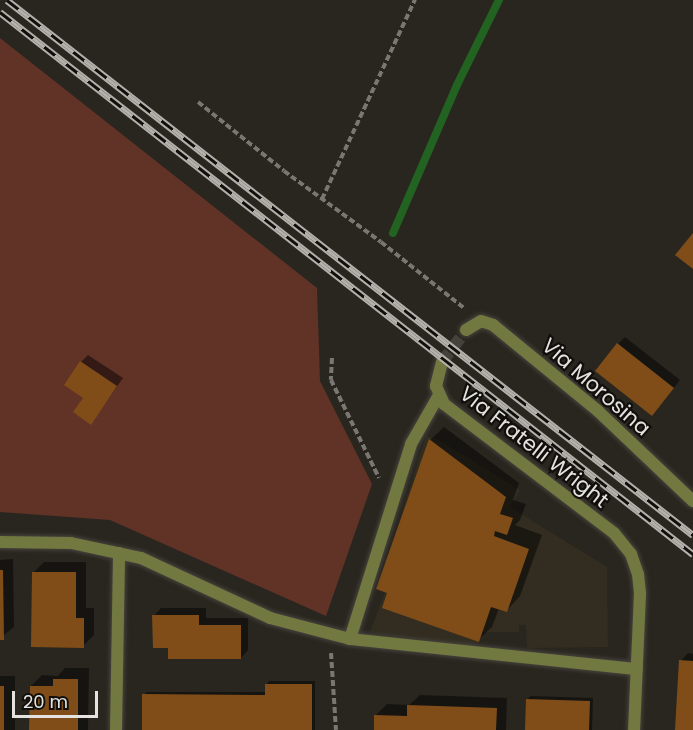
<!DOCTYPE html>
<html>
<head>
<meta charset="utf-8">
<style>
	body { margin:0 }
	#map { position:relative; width:693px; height:730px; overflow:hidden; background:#29261f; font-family:Poppins,sans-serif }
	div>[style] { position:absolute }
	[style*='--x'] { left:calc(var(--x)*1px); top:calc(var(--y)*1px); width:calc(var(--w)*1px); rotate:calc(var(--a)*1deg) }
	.built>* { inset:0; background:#322d20 }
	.green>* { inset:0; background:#613226 }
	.shadow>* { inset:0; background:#0007 }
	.stream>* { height:8px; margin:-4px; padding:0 4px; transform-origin:4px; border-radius:4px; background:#226321 }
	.building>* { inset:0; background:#804d19 }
	.minor-tunnel>* { height:12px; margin-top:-6px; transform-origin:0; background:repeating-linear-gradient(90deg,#45423c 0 12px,transparent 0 18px) }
	.path>* { height:4px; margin-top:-2px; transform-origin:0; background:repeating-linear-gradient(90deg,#797771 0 6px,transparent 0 9px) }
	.roads { filter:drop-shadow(0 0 2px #47443e) drop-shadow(0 0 2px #47443e) }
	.minor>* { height:12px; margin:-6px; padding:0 6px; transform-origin:6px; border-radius:6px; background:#717940 }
	.rail>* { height:7px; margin-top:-3.5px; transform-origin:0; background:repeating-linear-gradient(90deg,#110f0c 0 14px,#b3b1ac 0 28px); box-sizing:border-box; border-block:2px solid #b3b1ac }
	span { translate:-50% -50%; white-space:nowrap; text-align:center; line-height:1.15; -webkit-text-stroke:4.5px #110f0c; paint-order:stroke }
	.street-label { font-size:21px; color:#e5e3df }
	.scale { position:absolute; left:12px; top:691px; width:86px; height:27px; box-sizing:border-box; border:3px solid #e5e3df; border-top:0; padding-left:8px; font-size:18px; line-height:21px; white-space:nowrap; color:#e5e3df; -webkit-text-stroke:4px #110f0c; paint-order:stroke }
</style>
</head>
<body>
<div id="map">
	<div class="built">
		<i style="clip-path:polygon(426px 436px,437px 439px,520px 490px,510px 507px,607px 567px,608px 647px,527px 648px,526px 625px,519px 625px,519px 632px,481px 632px,476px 648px,370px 632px,387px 587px,380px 584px)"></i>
	</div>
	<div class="green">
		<i style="clip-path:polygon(0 38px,317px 288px,320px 381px,372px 484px,326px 616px,110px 520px,0 512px)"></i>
	</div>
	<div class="shadow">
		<i style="clip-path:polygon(625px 337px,680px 380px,660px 406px,618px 344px)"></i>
		<i style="clip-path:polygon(88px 355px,123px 378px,91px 423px,81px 362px)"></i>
		<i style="clip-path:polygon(444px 427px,519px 483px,513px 500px,526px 504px,520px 520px,515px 525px,542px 535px,520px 596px,507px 610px,499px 608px,492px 627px,478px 640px,430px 440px)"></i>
		<i style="clip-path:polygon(13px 559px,14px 627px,0 638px,0 560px)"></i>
		<i style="clip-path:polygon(44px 562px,86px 562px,86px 608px,94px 608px,94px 635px,83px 646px,33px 573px)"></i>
		<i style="clip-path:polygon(161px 608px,206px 608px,206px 618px,248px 618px,248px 650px,241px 658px,170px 647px,154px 616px)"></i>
		<i style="clip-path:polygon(688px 653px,693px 654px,693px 730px,676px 730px,681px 661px)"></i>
		<i style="clip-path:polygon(65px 668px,89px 668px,88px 730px,31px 730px,31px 686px,42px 675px,58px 676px)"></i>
		<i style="clip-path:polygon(0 676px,15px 676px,15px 730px,0 730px)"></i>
		<i style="clip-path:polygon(269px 681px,315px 681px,315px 730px,143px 730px,143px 695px,147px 692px,266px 692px,266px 685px)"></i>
		<i style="clip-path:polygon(420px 695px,507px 698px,506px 730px,375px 730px,376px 715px,387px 704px,409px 705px)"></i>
		<i style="clip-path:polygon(531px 696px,593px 698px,592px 730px,527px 730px,527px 699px)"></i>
	</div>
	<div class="stream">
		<i style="--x:393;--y:233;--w:161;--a:-66.6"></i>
		<i style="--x:457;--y:85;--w:95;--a:-63.7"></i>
	</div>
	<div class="building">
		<i style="clip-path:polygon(693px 233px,693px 269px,675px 255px)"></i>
		<i style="clip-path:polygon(617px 343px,674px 388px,652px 416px,595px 371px)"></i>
		<i style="clip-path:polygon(80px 361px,117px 386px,91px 425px,73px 412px,83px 398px,64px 385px)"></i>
		<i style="clip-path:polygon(429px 439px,506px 497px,500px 514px,513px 518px,507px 535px,495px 531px,494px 536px,529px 549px,507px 612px,491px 607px,479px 642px,382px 608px,387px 593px,376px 589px)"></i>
		<i style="clip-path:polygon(0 570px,3px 570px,4px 640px,0 640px)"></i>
		<i style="clip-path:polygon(32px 572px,76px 572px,76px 618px,84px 618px,84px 648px,31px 647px)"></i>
		<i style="clip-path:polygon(152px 615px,199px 615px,199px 625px,241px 625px,241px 659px,168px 659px,168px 648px,153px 648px)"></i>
		<i style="clip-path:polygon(679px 660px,693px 661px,693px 730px,675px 730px)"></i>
		<i style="clip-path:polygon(53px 679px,78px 679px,78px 730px,29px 730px,30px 686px,53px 686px)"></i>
		<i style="clip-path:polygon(265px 684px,312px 684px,312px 730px,142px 730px,142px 694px,265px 695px)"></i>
		<i style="clip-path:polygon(0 686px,4px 686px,4px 730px,0 730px)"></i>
		<i style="clip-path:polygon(526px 699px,590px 701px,589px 730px,525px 730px)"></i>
		<i style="clip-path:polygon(407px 705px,497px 708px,496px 730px,374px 730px,374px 715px,407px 716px)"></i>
	</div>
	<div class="minor-tunnel">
		<i style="--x:442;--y:362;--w:40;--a:-53"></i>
	</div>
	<div class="path">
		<i style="--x:198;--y:102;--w:110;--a:38.7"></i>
		<i style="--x:284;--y:171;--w:120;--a:36.2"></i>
		<i style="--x:381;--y:242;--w:106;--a:38.5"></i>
		<i style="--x:322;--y:199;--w:220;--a:-65"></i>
		<i style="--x:332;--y:358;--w:22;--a:93"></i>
		<i style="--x:331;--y:380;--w:109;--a:63.9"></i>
		<i style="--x:331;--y:653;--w:77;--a:86.3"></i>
	</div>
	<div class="roads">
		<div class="minor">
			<i style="--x:466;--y:330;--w:17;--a:-31"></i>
			<i style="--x:481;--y:321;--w:13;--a:18"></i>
			<i style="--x:493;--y:325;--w:136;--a:39.3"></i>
			<i style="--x:598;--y:411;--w:131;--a:43.5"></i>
			<i style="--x:442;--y:362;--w:25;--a:104"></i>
			<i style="--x:436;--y:386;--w:20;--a:66"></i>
			<i style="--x:444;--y:404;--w:213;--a:37.2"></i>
			<i style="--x:614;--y:533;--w:27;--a:51"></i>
			<i style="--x:631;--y:554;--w:21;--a:71"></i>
			<i style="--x:638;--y:574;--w:20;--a:84"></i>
			<i style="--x:640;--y:594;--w:136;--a:92.5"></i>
			<i style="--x:0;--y:542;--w:71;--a:0.8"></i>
			<i style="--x:71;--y:543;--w:72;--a:12.1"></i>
			<i style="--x:141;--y:558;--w:142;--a:24.9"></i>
			<i style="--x:270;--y:618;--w:83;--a:14.7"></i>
			<i style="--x:350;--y:639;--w:204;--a:-72.6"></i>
			<i style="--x:411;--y:444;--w:56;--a:-60.3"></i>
			<i style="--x:350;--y:639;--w:288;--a:6"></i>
			<i style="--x:116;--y:730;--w:177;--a:-89"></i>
		</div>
	</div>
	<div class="rail">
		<i style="--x:7;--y:0;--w:870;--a:37.95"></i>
		<i style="--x:0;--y:12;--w:880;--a:38.03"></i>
	</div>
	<div class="street-label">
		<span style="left:596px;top:387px;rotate:41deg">Via Morosina</span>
		<span style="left:534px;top:447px;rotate:38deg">Via Fratelli Wright</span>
	</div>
	<div class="scale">20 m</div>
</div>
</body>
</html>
